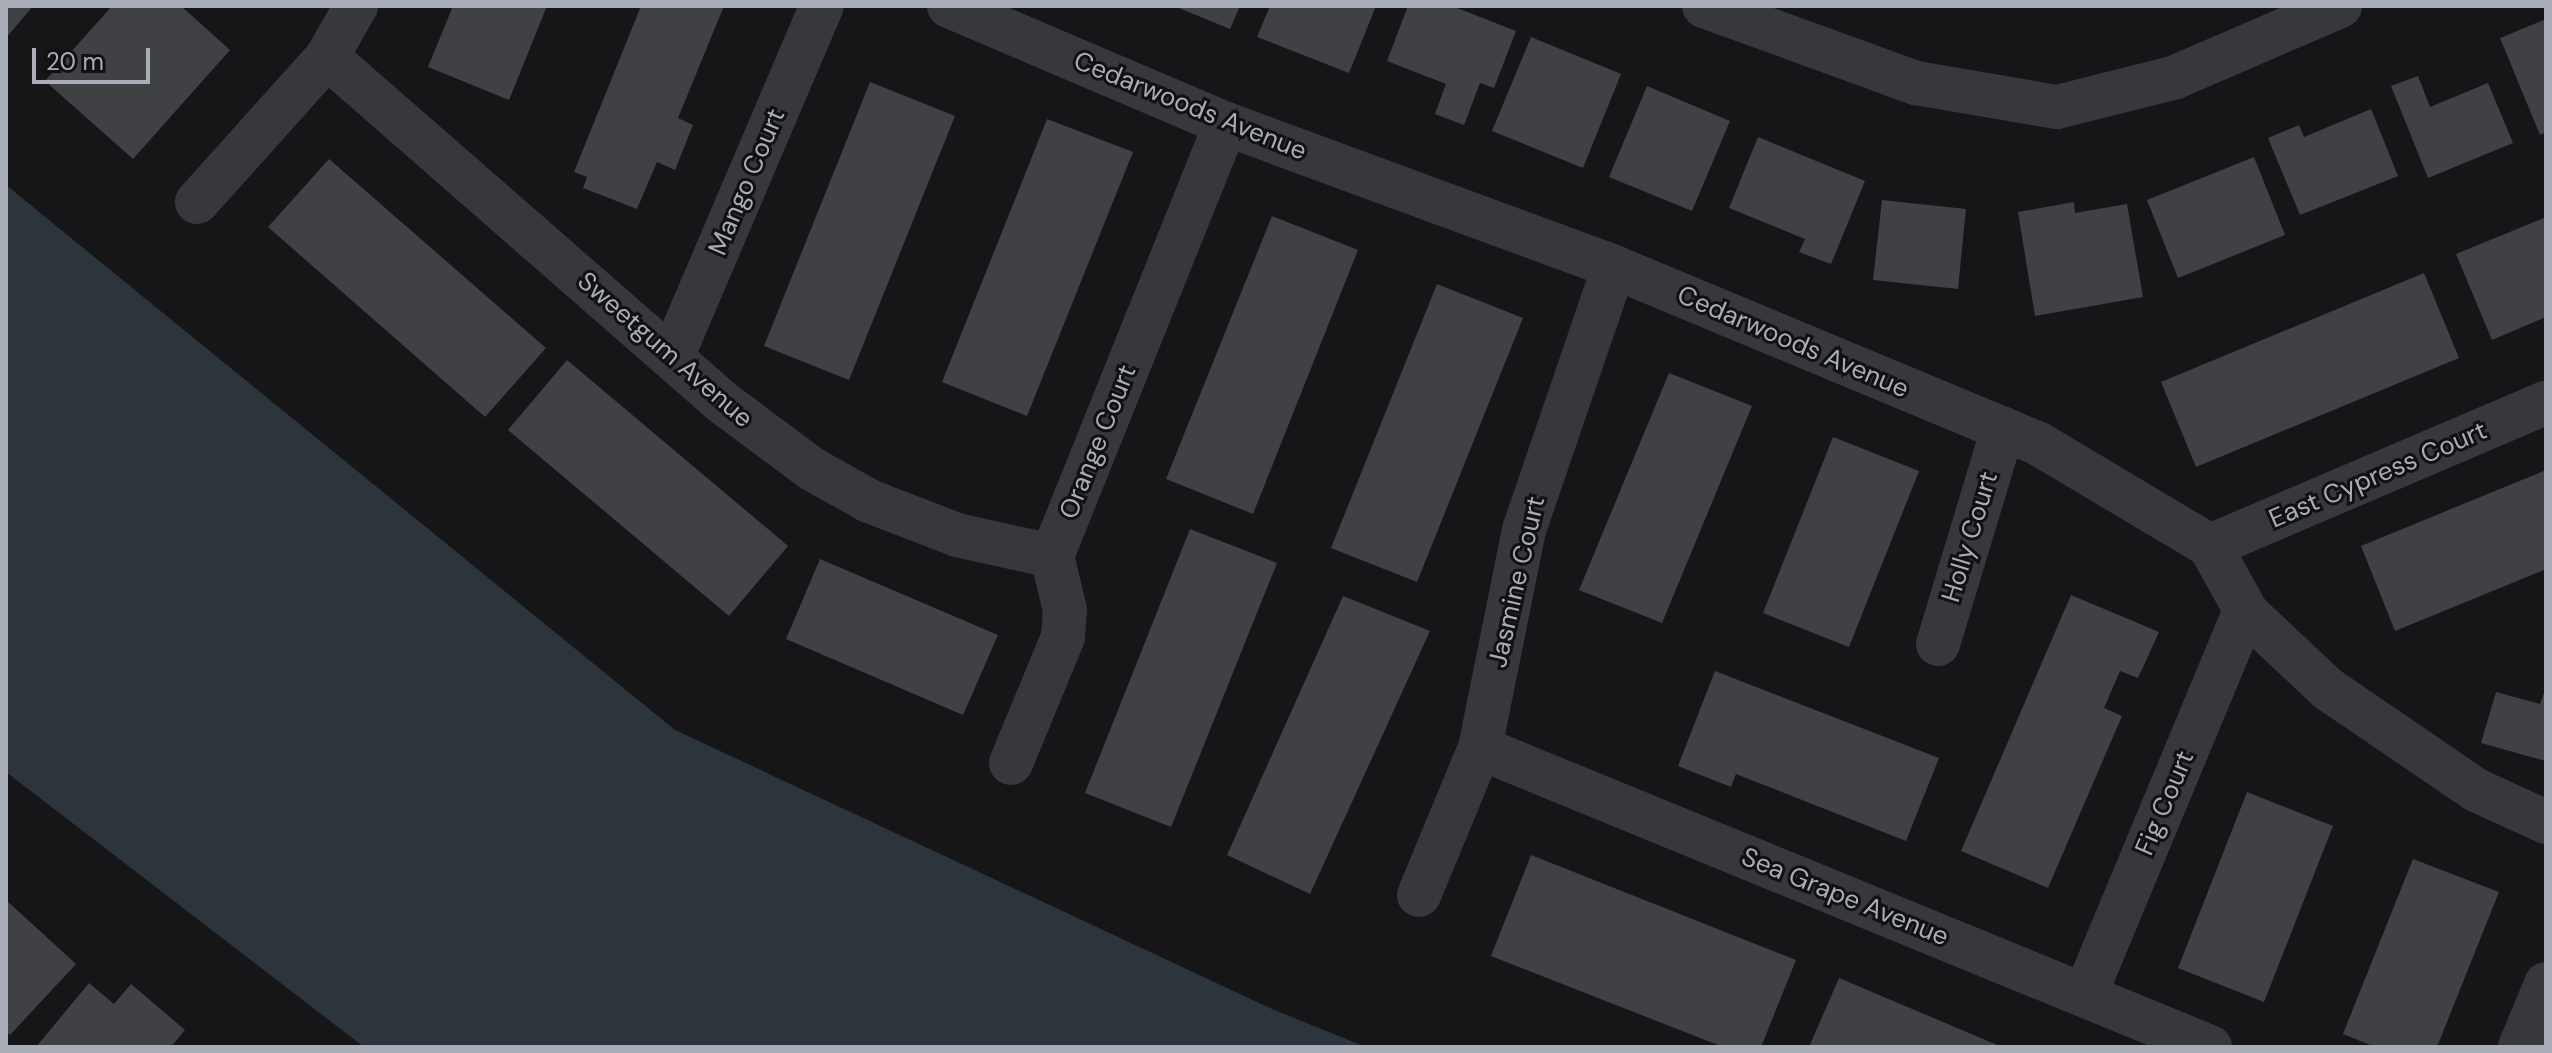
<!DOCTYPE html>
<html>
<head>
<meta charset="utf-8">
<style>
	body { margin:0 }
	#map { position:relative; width:2552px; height:1053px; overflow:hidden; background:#161618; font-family:"DM Sans",sans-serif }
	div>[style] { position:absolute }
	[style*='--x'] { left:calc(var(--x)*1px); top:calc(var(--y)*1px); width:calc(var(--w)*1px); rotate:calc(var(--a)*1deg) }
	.water>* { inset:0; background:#2c353c }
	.building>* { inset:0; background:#404145 }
	.minor>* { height:44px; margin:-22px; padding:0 22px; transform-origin:22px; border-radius:22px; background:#37383d }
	span { translate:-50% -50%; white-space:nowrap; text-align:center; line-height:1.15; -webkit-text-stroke:6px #111113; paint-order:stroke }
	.street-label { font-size:26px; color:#a8adb8 }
	.frame { position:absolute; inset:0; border:8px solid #a8adb8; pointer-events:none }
	.scale { position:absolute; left:32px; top:48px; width:118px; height:36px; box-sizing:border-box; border:4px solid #a8adb8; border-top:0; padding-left:10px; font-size:24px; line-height:28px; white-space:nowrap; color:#a8adb8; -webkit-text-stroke:6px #111113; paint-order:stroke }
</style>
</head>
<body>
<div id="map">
	<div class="water">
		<i style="clip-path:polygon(6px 185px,675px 730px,1272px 1009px,1366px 1047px,364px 1047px,6px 772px)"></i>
	</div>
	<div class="building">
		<i style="clip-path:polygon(6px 6px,33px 6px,6px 38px)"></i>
		<i style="clip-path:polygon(112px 6px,181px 6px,230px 50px,133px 159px,45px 81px)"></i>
		<i style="clip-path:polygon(453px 6px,547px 6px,509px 100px,428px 67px)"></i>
		<i style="clip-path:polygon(641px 6px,724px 6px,678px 118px,693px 125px,675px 170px,657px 162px,637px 209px,583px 188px,587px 177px,574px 172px)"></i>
		<i style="clip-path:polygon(1174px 6px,1240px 6px,1230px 29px)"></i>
		<i style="clip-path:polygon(1270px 6px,1376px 6px,1349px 73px,1257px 37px)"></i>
		<i style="clip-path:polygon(1408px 6px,1452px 6px,1516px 31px,1494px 88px,1480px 83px,1464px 125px,1435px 114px,1446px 84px,1387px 61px)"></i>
		<i style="clip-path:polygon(2546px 19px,2546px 132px,2540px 135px,2500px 38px)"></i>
		<i style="clip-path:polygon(1531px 37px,1621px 74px,1583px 168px,1492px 131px)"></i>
		<i style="clip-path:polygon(2418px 76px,2430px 107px,2488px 83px,2513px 143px,2428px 178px,2391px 86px)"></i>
		<i style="clip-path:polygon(870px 82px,955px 116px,849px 380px,764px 346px)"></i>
		<i style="clip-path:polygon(1647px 86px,1730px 121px,1692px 211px,1609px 177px)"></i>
		<i style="clip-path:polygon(2371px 109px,2398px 176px,2300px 215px,2268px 138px,2299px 125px,2304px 137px)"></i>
		<i style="clip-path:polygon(1047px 119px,1133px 152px,1027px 416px,942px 382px)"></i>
		<i style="clip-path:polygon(1758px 137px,1865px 181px,1831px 264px,1799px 252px,1805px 239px,1729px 208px)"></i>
		<i style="clip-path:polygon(2254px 157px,2285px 235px,2178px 278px,2147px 200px)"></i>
		<i style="clip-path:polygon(329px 159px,546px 348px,485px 417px,268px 227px)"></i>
		<i style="clip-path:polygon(1882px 200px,1966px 209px,1958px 289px,1873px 280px)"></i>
		<i style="clip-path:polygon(2074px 202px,2075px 213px,2127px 204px,2143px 297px,2035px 316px,2018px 212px)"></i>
		<i style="clip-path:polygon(1272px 216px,1358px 250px,1253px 514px,1166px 479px)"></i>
		<i style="clip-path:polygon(2546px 217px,2546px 317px,2492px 340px,2456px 254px)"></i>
		<i style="clip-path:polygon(2424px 273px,2459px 358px,2196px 467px,2161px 382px)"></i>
		<i style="clip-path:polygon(1437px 284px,1523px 318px,1417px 582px,1331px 548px)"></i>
		<i style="clip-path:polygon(567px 360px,788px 546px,729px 616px,508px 430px)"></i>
		<i style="clip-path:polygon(1669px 373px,1752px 406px,1662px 623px,1579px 590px)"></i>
		<i style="clip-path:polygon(1833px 437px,1919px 471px,1849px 647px,1763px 613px)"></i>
		<i style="clip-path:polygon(2546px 470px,2546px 569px,2395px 631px,2361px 546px)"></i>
		<i style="clip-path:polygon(1190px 529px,1277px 563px,1171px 827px,1085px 793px)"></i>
		<i style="clip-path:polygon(820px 559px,998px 635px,963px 715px,786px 639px)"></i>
		<i style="clip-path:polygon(2071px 595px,2159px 632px,2138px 678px,2120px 671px,2104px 708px,2122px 716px,2048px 888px,1961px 851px)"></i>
		<i style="clip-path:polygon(1343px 596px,1430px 631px,1310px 894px,1227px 855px)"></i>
		<i style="clip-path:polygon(1715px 671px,1939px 758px,1906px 841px,1736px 774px,1731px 787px,1678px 766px)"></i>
		<i style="clip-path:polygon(2546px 687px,2546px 761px,2481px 743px,2496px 692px,2540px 704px)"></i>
		<i style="clip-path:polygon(2247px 792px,2333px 826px,2264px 1002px,2178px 968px)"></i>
		<i style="clip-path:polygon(1531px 855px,1796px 960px,1761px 1047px,1723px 1047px,1491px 956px)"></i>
		<i style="clip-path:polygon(2413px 859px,2499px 892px,2437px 1047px,2375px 1047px,2343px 1034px)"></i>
		<i style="clip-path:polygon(6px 900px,76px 964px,10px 1035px,6px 1032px)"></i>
		<i style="clip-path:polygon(1839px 978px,2002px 1047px,1809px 1047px)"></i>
		<i style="clip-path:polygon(89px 983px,114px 1004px,131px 984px,185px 1030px,171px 1047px,36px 1047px)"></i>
	</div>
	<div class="minor">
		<i style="--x:949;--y:6;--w:301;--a:23.1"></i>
		<i style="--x:1226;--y:124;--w:414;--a:20.2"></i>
		<i style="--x:1614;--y:267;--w:460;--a:22.6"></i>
		<i style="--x:2039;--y:444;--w:199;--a:30.8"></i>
		<i style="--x:2210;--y:546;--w:77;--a:61.1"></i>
		<i style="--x:2247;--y:613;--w:111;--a:43.2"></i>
		<i style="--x:2328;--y:689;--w:179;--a:34.3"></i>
		<i style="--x:2476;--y:790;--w:77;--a:24.6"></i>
		<i style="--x:1704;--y:6;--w:226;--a:20"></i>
		<i style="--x:1916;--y:83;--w:143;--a:9.7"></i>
		<i style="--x:2057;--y:107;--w:120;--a:-14"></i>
		<i style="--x:2173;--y:78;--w:182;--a:-23.3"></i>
		<i style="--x:327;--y:57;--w:524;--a:41.13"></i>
		<i style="--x:722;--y:402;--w:112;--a:36.7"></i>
		<i style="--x:812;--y:469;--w:65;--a:29.3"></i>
		<i style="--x:869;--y:501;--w:94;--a:21.1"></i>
		<i style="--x:957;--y:535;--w:97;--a:12.5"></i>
		<i style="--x:197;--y:202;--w:195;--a:-48.1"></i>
		<i style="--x:327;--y:57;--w:59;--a:-60.4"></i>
		<i style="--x:672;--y:357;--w:382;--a:-66.9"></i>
		<i style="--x:2210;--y:546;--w:365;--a:-23.1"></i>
		<i style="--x:1938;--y:644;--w:225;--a:-73.2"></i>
		<i style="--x:1480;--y:748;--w:789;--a:22.27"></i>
		<i style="--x:1011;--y:763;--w:136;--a:-67.6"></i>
		<i style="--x:1063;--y:637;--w:27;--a:-86"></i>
		<i style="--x:1065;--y:610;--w:56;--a:-103.5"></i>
		<i style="--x:1052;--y:556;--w:466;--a:-68.1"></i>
		<i style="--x:1419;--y:895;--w:159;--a:-67.5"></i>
		<i style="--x:1480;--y:748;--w:222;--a:-78.6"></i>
		<i style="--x:1524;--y:530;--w:278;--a:-71.1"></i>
		<i style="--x:2085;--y:995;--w:417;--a:-67.4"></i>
		<i style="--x:2520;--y:1047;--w:68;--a:-67.6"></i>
	</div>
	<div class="street-label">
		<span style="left:1190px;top:106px;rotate:22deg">Cedarwoods Avenue</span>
		<span style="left:747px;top:182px;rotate:-67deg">Mango Court</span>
		<span style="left:1793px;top:342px;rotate:23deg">Cedarwoods Avenue</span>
		<span style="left:665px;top:350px;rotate:41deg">Sweetgum Avenue</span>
		<span style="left:1098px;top:442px;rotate:-68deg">Orange Court</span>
		<span style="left:2378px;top:475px;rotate:-23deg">East Cypress Court</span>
		<span style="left:1970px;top:537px;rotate:-73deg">Holly Court</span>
		<span style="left:1517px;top:582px;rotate:-77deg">Jasmine Court</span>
		<span style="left:2165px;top:803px;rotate:-67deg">Fig Court</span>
		<span style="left:1845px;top:897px;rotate:22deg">Sea Grape Avenue</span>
	</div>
	<div class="frame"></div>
	<div class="scale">20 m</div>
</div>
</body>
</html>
